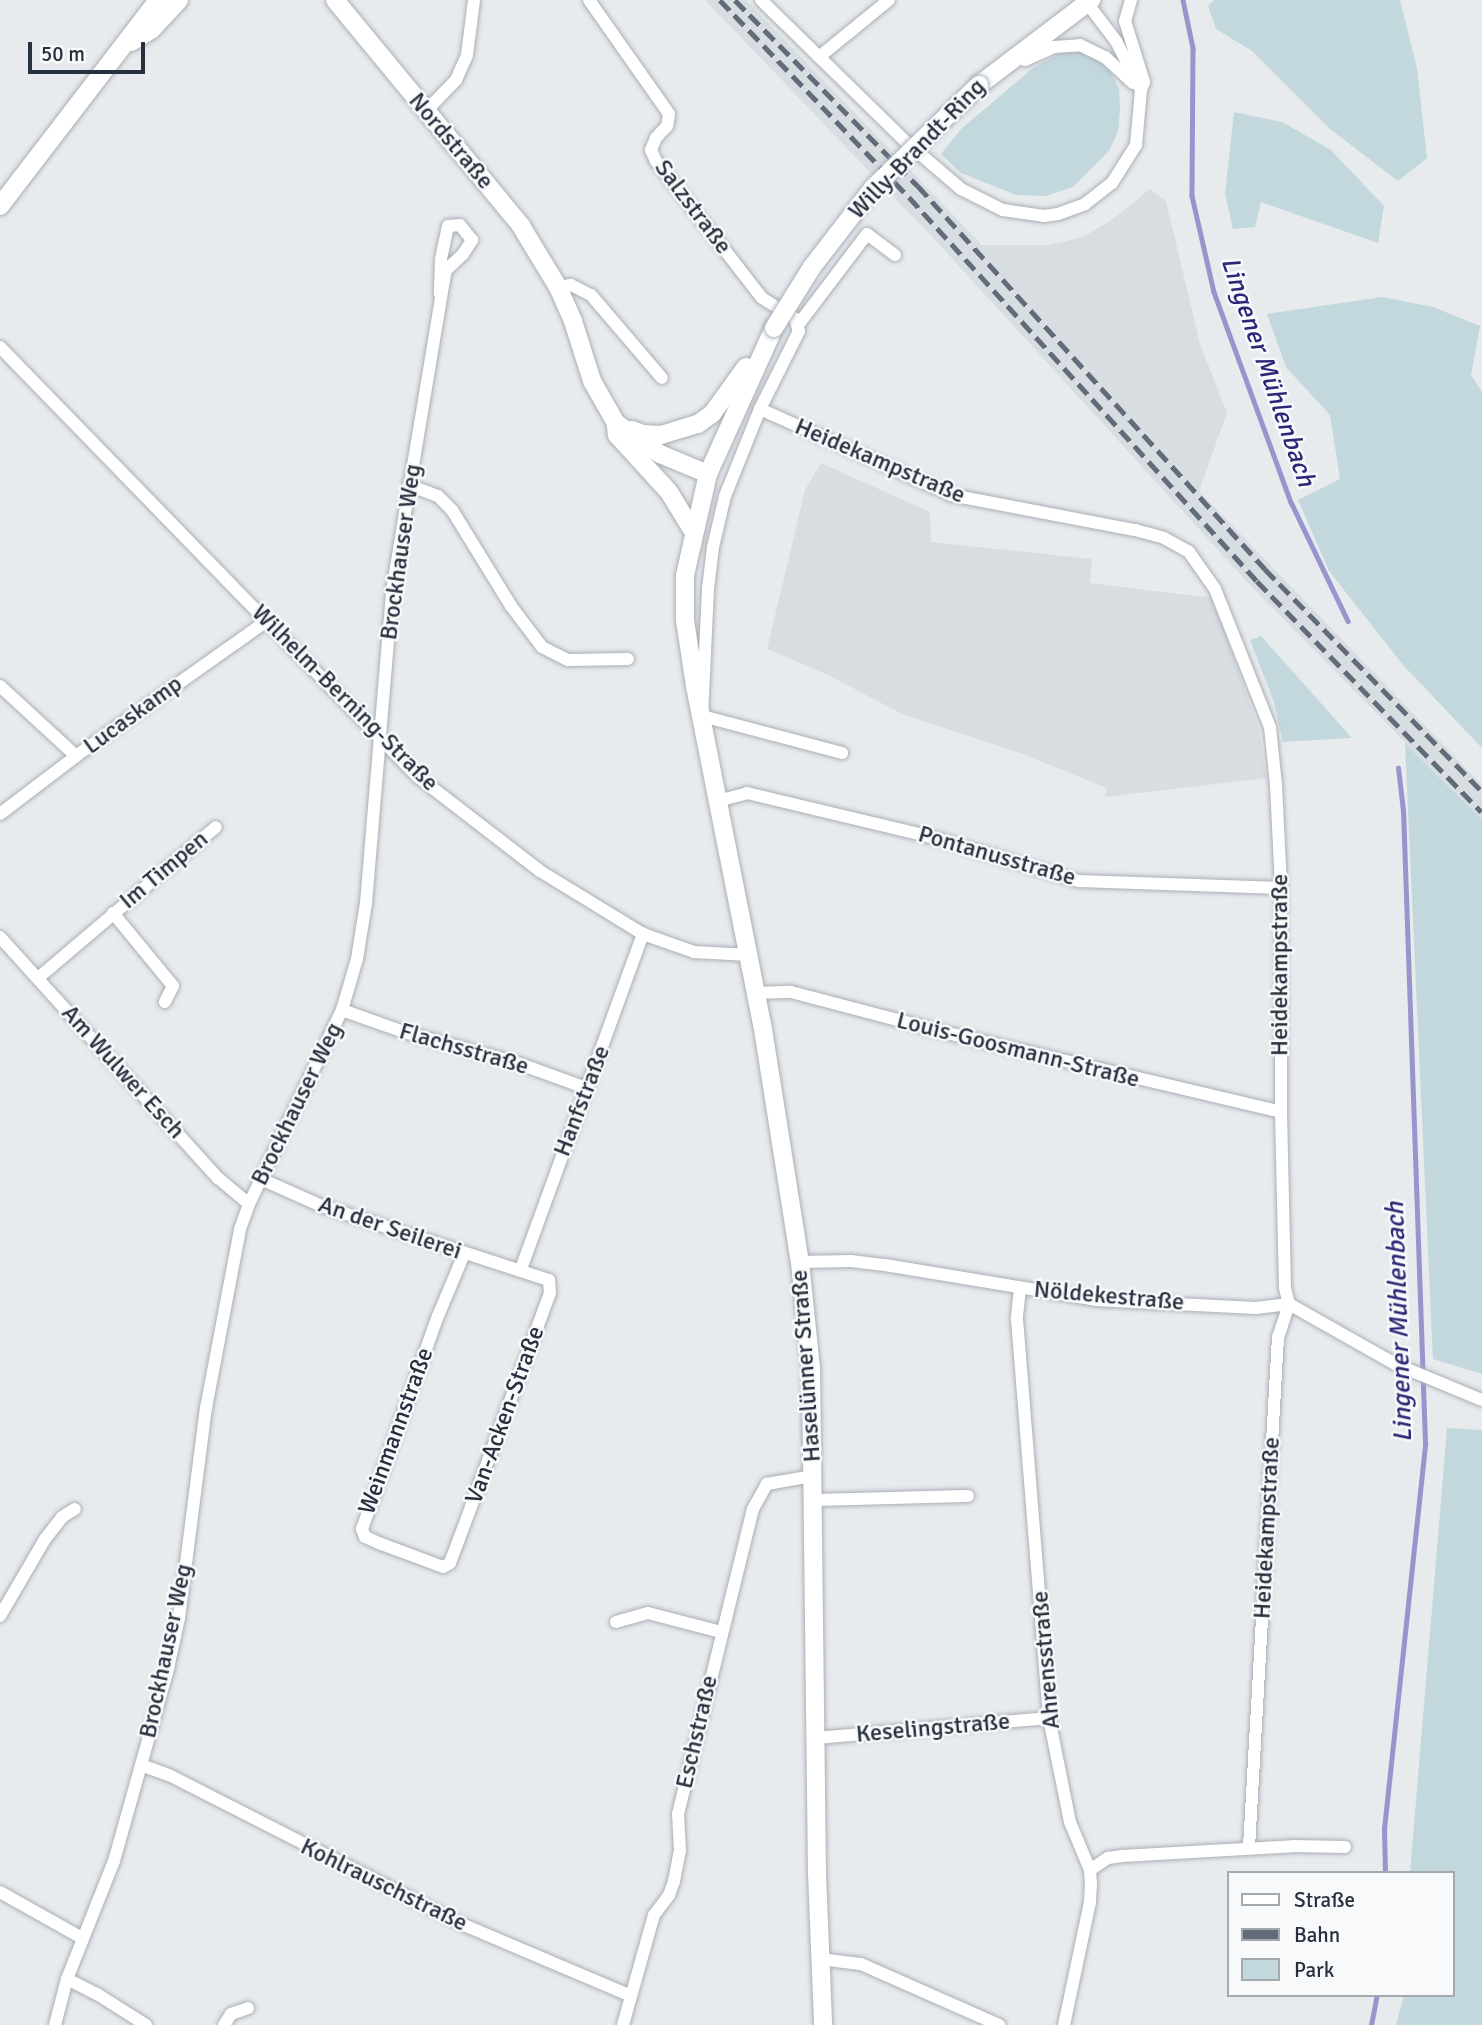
<!DOCTYPE html>
<html>
<head>
<meta charset="utf-8">
<style>
	body { margin:0 }
	#map { position:relative; width:1482px; height:2025px; overflow:hidden; background:#e7ebee; font-family:Signika,sans-serif }
	div>[style] { position:absolute }
	[style*='--x'] { left:calc(var(--x)*1px); top:calc(var(--y)*1px); width:calc(var(--w)*1px); rotate:calc(var(--a)*1deg) }
	.built>* { inset:0; background:#d8dde2 }
	.green>* { inset:0; background:#c2d8dd }
	.stream>* { height:4.5px; margin:-2.25px; padding:0 2.25px; transform-origin:2.25px; border-radius:2.25px; background:#9895cd }
	.roads { filter:drop-shadow(0 0 2px #aaafb6) drop-shadow(0 0 2px #aaafb6) }
	.street>* { height:12px; margin:-6px; padding:0 6px; transform-origin:6px; border-radius:6px; background:#fff }
	.secondary>* { height:18px; margin:-9px; padding:0 9px; transform-origin:9px; border-radius:9px; background:#fff }
	.rail>* { height:4.5px; margin-top:-2.25px; transform-origin:0; background:repeating-linear-gradient(90deg,#626b7a 0 14px,transparent 0 21px) }
	.bridges { filter:drop-shadow(0 0 2px #a9b1bc) drop-shadow(0 0 2px #a9b1bc) }
	.secondary-bridge>* { height:18px; margin:-9px; padding:0 9px; transform-origin:9px; border-radius:9px; background:#fff }
	span { translate:-50% -50%; white-space:nowrap; text-align:center; line-height:1.15; -webkit-text-stroke:5px #f7f9fa; paint-order:stroke }
	.street-label { font-size:24px; color:#27303f }
	.water-label { font-size:26px; color:#2c2676; font-style:italic }
	.legend { position:absolute; left:1227px; top:1871px; width:228px; height:126px; box-sizing:border-box; background:#f7f9fa; border:2px solid #a4a9af; margin:0; padding:9px 12px; list-style:none; font-size:21px; color:#27303f }
	.legend li { display:flex; align-items:center; gap:14px; height:35px }
	.legend b { width:35px; border:2px solid #a4a9af }
	.scale { position:absolute; left:28px; top:42px; width:117px; height:32px; box-sizing:border-box; border:4px solid #27303f; border-top:0; padding-left:9px; font-size:21px; line-height:24px; white-space:nowrap; color:#27303f; -webkit-text-stroke:5px #f7f9fa; paint-order:stroke }
</style>
</head>
<body>
<div id="map">
	<div class="built">
		<i style="clip-path:polygon(705px 0,746px 0,982px 245px,1049px 245px,1083px 237px,1113px 219px,1150px 189px,1166px 201px,1200px 344px,1227px 413px,1199px 491px,1482px 785px,1482px 820px,1251px 586px,937px 242px)"></i>
		<i style="clip-path:polygon(821px 463px,930px 512px,931px 542px,1092px 559px,1090px 583px,1212px 598px,1259px 729px,1266px 778px,1105px 797px,1107px 788px,1020px 753px,902px 714px,828px 675px,767px 649px,805px 490px)"></i>
	</div>
	<div class="green">
		<i style="clip-path:polygon(1214px 0,1400px 0,1417px 68px,1427px 158px,1398px 181px,1330px 129px,1252px 51px,1216px 29px,1208px 6px)"></i>
		<i style="clip-path:polygon(1077px 52px,1092px 56px,1110px 71px,1119px 89px,1120px 110px,1118px 132px,1109px 151px,1073px 187px,1046px 196px,1016px 195px,961px 173px,941px 154px,961px 129px,1033px 68px,1061px 53px)"></i>
		<i style="clip-path:polygon(1234px 112px,1282px 122px,1331px 150px,1384px 206px,1378px 243px,1261px 202px,1255px 227px,1233px 229px,1225px 194px)"></i>
		<i style="clip-path:polygon(1382px 297px,1433px 307px,1480px 326px,1471px 375px,1482px 392px,1482px 748px,1403px 665px,1329px 571px,1298px 500px,1340px 479px,1330px 415px,1286px 367px,1267px 314px)"></i>
		<i style="clip-path:polygon(1261px 636px,1352px 738px,1283px 742px,1274px 702px,1250px 640px)"></i>
		<i style="clip-path:polygon(1405px 743px,1482px 820px,1482px 1374px,1433px 1359px)"></i>
		<i style="clip-path:polygon(1447px 1428px,1482px 1430px,1482px 2025px,1396px 2025px,1404px 1995px,1452px 1995px,1452px 1873px,1410px 1873px)"></i>
	</div>
	<div class="stream">
		<i style="--x:1183;--y:0;--w:49;--a:78.2"></i>
		<i style="--x:1193;--y:48;--w:148;--a:90.4"></i>
		<i style="--x:1192;--y:196;--w:98;--a:77.1"></i>
		<i style="--x:1214;--y:292;--w:224;--a:69.9"></i>
		<i style="--x:1291;--y:502;--w:132;--a:64.4"></i>
		<i style="--x:1385;--y:1873;--w:44;--a:-91.3"></i>
		<i style="--x:1384;--y:1829;--w:388;--a:-83.9"></i>
		<i style="--x:1425;--y:1443;--w:632;--a:-91.99"></i>
		<i style="--x:1403;--y:811;--w:43;--a:-96.6"></i>
		<i style="--x:1371;--y:2025;--w:31;--a:-79"></i>
	</div>
	<div class="roads">
		<div class="street">
			<i style="--x:589;--y:0;--w:139;--a:54.9"></i>
			<i style="--x:669;--y:114;--w:12;--a:99"></i>
			<i style="--x:667;--y:126;--w:16;--a:133"></i>
			<i style="--x:656;--y:138;--w:13;--a:113"></i>
			<i style="--x:651;--y:150;--w:12;--a:66"></i>
			<i style="--x:656;--y:161;--w:173;--a:52.3"></i>
			<i style="--x:762;--y:298;--w:39;--a:32"></i>
			<i style="--x:795;--y:319;--w:13;--a:72"></i>
			<i style="--x:799;--y:331;--w:87;--a:116.6"></i>
			<i style="--x:760;--y:409;--w:94;--a:111.9"></i>
			<i style="--x:725;--y:496;--w:52;--a:103.2"></i>
			<i style="--x:713;--y:547;--w:42;--a:96.8"></i>
			<i style="--x:708;--y:589;--w:127;--a:92.7"></i>
			<i style="--x:702;--y:716;--w:145;--a:14.8"></i>
			<i style="--x:761;--y:0;--w:202;--a:44.4"></i>
			<i style="--x:905;--y:141;--w:74;--a:40.6"></i>
			<i style="--x:961;--y:189;--w:47;--a:26.6"></i>
			<i style="--x:1003;--y:210;--w:41;--a:8.3"></i>
			<i style="--x:1044;--y:216;--w:14;--a:-8"></i>
			<i style="--x:1058;--y:214;--w:29;--a:-20"></i>
			<i style="--x:1085;--y:204;--w:34;--a:-38"></i>
			<i style="--x:1112;--y:183;--w:45;--a:-57.7"></i>
			<i style="--x:1136;--y:145;--w:55;--a:-84.8"></i>
			<i style="--x:1141;--y:90;--w:55;--a:-117"></i>
			<i style="--x:1116;--y:41;--w:48;--a:-127.3"></i>
			<i style="--x:1131;--y:0;--w:22;--a:106"></i>
			<i style="--x:1125;--y:21;--w:64;--a:72.7"></i>
			<i style="--x:1144;--y:82;--w:9;--a:111"></i>
			<i style="--x:1015;--y:55;--w:11;--a:27"></i>
			<i style="--x:1025;--y:60;--w:32;--a:-24"></i>
			<i style="--x:1054;--y:47;--w:26;--a:-4"></i>
			<i style="--x:1080;--y:45;--w:28;--a:26"></i>
			<i style="--x:1105;--y:57;--w:38;--a:43"></i>
			<i style="--x:819;--y:57;--w:90;--a:-39.2"></i>
			<i style="--x:425;--y:112;--w:45;--a:-45.9"></i>
			<i style="--x:456;--y:80;--w:27;--a:-66"></i>
			<i style="--x:467;--y:55;--w:55;--a:-82.7"></i>
			<i style="--x:558;--y:287;--w:13;--a:-9"></i>
			<i style="--x:571;--y:285;--w:22;--a:27"></i>
			<i style="--x:591;--y:295;--w:109;--a:49.5"></i>
			<i style="--x:798;--y:325;--w:114;--a:-52.8"></i>
			<i style="--x:867;--y:234;--w:35;--a:37"></i>
			<i style="--x:0;--y:347;--w:600;--a:45.81"></i>
			<i style="--x:418;--y:777;--w:154;--a:37.6"></i>
			<i style="--x:540;--y:871;--w:121;--a:31.5"></i>
			<i style="--x:643;--y:934;--w:54;--a:19.4"></i>
			<i style="--x:694;--y:952;--w:55;--a:3.1"></i>
			<i style="--x:760;--y:409;--w:209;--a:24.2"></i>
			<i style="--x:951;--y:495;--w:187;--a:10.8"></i>
			<i style="--x:1135;--y:530;--w:30;--a:15"></i>
			<i style="--x:1164;--y:538;--w:29;--a:29"></i>
			<i style="--x:1189;--y:552;--w:45;--a:54.9"></i>
			<i style="--x:1215;--y:589;--w:149;--a:68.3"></i>
			<i style="--x:1270;--y:727;--w:58;--a:84.1"></i>
			<i style="--x:1276;--y:785;--w:103;--a:87.2"></i>
			<i style="--x:1281;--y:888;--w:224;--a:90"></i>
			<i style="--x:1281;--y:1112;--w:176;--a:88.7"></i>
			<i style="--x:1285;--y:1288;--w:16;--a:76"></i>
			<i style="--x:1289;--y:1304;--w:35;--a:108"></i>
			<i style="--x:1278;--y:1337;--w:512;--a:93.25"></i>
			<i style="--x:409;--y:485;--w:31;--a:21"></i>
			<i style="--x:438;--y:496;--w:20;--a:45"></i>
			<i style="--x:452;--y:510;--w:113;--a:58.4"></i>
			<i style="--x:511;--y:606;--w:51;--a:52.9"></i>
			<i style="--x:542;--y:647;--w:29;--a:27"></i>
			<i style="--x:568;--y:660;--w:60;--a:-1"></i>
			<i style="--x:0;--y:686;--w:103;--a:42.6"></i>
			<i style="--x:718;--y:801;--w:30;--a:-15"></i>
			<i style="--x:747;--y:793;--w:189;--a:13.4"></i>
			<i style="--x:931;--y:837;--w:154;--a:16.6"></i>
			<i style="--x:1079;--y:881;--w:202;--a:2"></i>
			<i style="--x:0;--y:814;--w:96;--a:-37.3"></i>
			<i style="--x:76;--y:756;--w:235;--a:-35.3"></i>
			<i style="--x:113;--y:913;--w:94;--a:50.6"></i>
			<i style="--x:173;--y:986;--w:18;--a:117"></i>
			<i style="--x:0;--y:937;--w:325;--a:47.9"></i>
			<i style="--x:218;--y:1178;--w:40;--a:40"></i>
			<i style="--x:38;--y:978;--w:233;--a:-40.3"></i>
			<i style="--x:756;--y:993;--w:35;--a:-2"></i>
			<i style="--x:791;--y:992;--w:157;--a:14.7"></i>
			<i style="--x:943;--y:1032;--w:347;--a:13.3"></i>
			<i style="--x:342;--y:1010;--w:66;--a:19.5"></i>
			<i style="--x:404;--y:1032;--w:120;--a:15.4"></i>
			<i style="--x:520;--y:1064;--w:70;--a:20"></i>
			<i style="--x:261;--y:1179;--w:67;--a:23.9"></i>
			<i style="--x:322;--y:1206;--w:239;--a:18.1"></i>
			<i style="--x:549;--y:1280;--w:13;--a:86"></i>
			<i style="--x:550;--y:1293;--w:228;--a:110.3"></i>
			<i style="--x:471;--y:1507;--w:60;--a:110.6"></i>
			<i style="--x:450;--y:1563;--w:8;--a:150"></i>
			<i style="--x:443;--y:1567;--w:66;--a:-159.6"></i>
			<i style="--x:381;--y:1544;--w:17;--a:-156"></i>
			<i style="--x:365;--y:1537;--w:9;--a:-111"></i>
			<i style="--x:362;--y:1529;--w:226;--a:-70.4"></i>
			<i style="--x:438;--y:1316;--w:67;--a:-67.2"></i>
			<i style="--x:800;--y:1262;--w:51;--a:-1.1"></i>
			<i style="--x:851;--y:1261;--w:34;--a:7"></i>
			<i style="--x:885;--y:1265;--w:214;--a:9.4"></i>
			<i style="--x:1096;--y:1300;--w:160;--a:2.9"></i>
			<i style="--x:1256;--y:1308;--w:33;--a:-7"></i>
			<i style="--x:521;--y:1269;--w:357;--a:-70"></i>
			<i style="--x:1020;--y:1288;--w:31;--a:96"></i>
			<i style="--x:1017;--y:1319;--w:400;--a:85.4"></i>
			<i style="--x:1049;--y:1718;--w:106;--a:78.6"></i>
			<i style="--x:1070;--y:1822;--w:52;--a:67.4"></i>
			<i style="--x:1090;--y:1870;--w:13;--a:86"></i>
			<i style="--x:1091;--y:1883;--w:19;--a:93"></i>
			<i style="--x:1090;--y:1902;--w:126;--a:101.9"></i>
			<i style="--x:1289;--y:1304;--w:122;--a:29.5"></i>
			<i style="--x:1395;--y:1364;--w:94;--a:22.5"></i>
			<i style="--x:813;--y:1500;--w:155;--a:-1.5"></i>
			<i style="--x:0;--y:1616;--w:89;--a:-59.7"></i>
			<i style="--x:45;--y:1539;--w:28;--a:-52"></i>
			<i style="--x:62;--y:1517;--w:15;--a:-32"></i>
			<i style="--x:616;--y:1622;--w:33;--a:-16"></i>
			<i style="--x:648;--y:1613;--w:75;--a:14.6"></i>
			<i style="--x:816;--y:1738;--w:234;--a:-4.9"></i>
			<i style="--x:141;--y:1765;--w:30;--a:20"></i>
			<i style="--x:169;--y:1775;--w:331;--a:27"></i>
			<i style="--x:464;--y:1925;--w:181;--a:23"></i>
			<i style="--x:1090;--y:1870;--w:22;--a:-34"></i>
			<i style="--x:1108;--y:1858;--w:14;--a:-8"></i>
			<i style="--x:1122;--y:1856;--w:171;--a:-3.3"></i>
			<i style="--x:1293;--y:1846;--w:52;--a:1.1"></i>
			<i style="--x:0;--y:1892;--w:94;--a:29.3"></i>
			<i style="--x:819;--y:1959;--w:42;--a:6.8"></i>
			<i style="--x:861;--y:1964;--w:151;--a:23.8"></i>
			<i style="--x:67;--y:1979;--w:34;--a:27"></i>
			<i style="--x:97;--y:1994;--w:58;--a:32.3"></i>
			<i style="--x:55;--y:2025;--w:48;--a:-75.4"></i>
			<i style="--x:67;--y:1979;--w:127;--a:-68.3"></i>
			<i style="--x:114;--y:1861;--w:195;--a:-74.3"></i>
			<i style="--x:167;--y:1673;--w:56;--a:-77.7"></i>
			<i style="--x:179;--y:1618;--w:212;--a:-82.7"></i>
			<i style="--x:206;--y:1408;--w:182;--a:-79.2"></i>
			<i style="--x:240;--y:1229;--w:27;--a:-70"></i>
			<i style="--x:249;--y:1204;--w:215;--a:-64.4"></i>
			<i style="--x:342;--y:1010;--w:53;--a:-73.6"></i>
			<i style="--x:357;--y:959;--w:57;--a:-80.9"></i>
			<i style="--x:366;--y:903;--w:313;--a:-85.2"></i>
			<i style="--x:392;--y:591;--w:326;--a:-80.5"></i>
			<i style="--x:446;--y:270;--w:23;--a:-43"></i>
			<i style="--x:463;--y:254;--w:17;--a:-57"></i>
			<i style="--x:472;--y:240;--w:19;--a:-129"></i>
			<i style="--x:460;--y:225;--w:12;--a:175"></i>
			<i style="--x:448;--y:226;--w:35;--a:102"></i>
			<i style="--x:441;--y:260;--w:34;--a:92"></i>
			<i style="--x:224;--y:2025;--w:13;--a:-58"></i>
			<i style="--x:231;--y:2014;--w:18;--a:-19"></i>
			<i style="--x:623;--y:2025;--w:114;--a:-74.3"></i>
			<i style="--x:654;--y:1915;--w:25;--a:-53"></i>
			<i style="--x:669;--y:1895;--w:15;--a:-70"></i>
			<i style="--x:674;--y:1881;--w:31;--a:-79"></i>
			<i style="--x:680;--y:1851;--w:37;--a:-93"></i>
			<i style="--x:678;--y:1814;--w:314;--a:-76.2"></i>
			<i style="--x:753;--y:1509;--w:29;--a:-61"></i>
			<i style="--x:767;--y:1484;--w:47;--a:-9.9"></i>
		</div>
		<div class="secondary">
			<i style="--x:335;--y:0;--w:293;--a:50.5"></i>
			<i style="--x:521;--y:226;--w:71;--a:58.8"></i>
			<i style="--x:558;--y:287;--w:37;--a:66"></i>
			<i style="--x:573;--y:321;--w:63;--a:72.4"></i>
			<i style="--x:592;--y:381;--w:48;--a:60.3"></i>
			<i style="--x:616;--y:423;--w:54;--a:35.2"></i>
			<i style="--x:660;--y:454;--w:52;--a:22.6"></i>
			<i style="--x:131;--y:42;--w:23;--a:-31"></i>
			<i style="--x:151;--y:30;--w:41;--a:-47"></i>
			<i style="--x:979;--y:85;--w:141;--a:-37.2"></i>
			<i style="--x:0;--y:206;--w:260;--a:-52.5"></i>
			<i style="--x:774;--y:328;--w:160;--a:114.3"></i>
			<i style="--x:708;--y:474;--w:104;--a:102.8"></i>
			<i style="--x:685;--y:575;--w:45;--a:90"></i>
			<i style="--x:685;--y:620;--w:67;--a:81.4"></i>
			<i style="--x:695;--y:686;--w:344;--a:78.8"></i>
			<i style="--x:762;--y:1023;--w:242;--a:81"></i>
			<i style="--x:800;--y:1262;--w:107;--a:84.1"></i>
			<i style="--x:811;--y:1368;--w:505;--a:89.32"></i>
			<i style="--x:817;--y:1873;--w:152;--a:87.7"></i>
			<i style="--x:616;--y:426;--w:9;--a:84"></i>
			<i style="--x:617;--y:435;--w:77;--a:47.6"></i>
			<i style="--x:669;--y:492;--w:46;--a:58.4"></i>
			<i style="--x:632;--y:430;--w:12;--a:20"></i>
			<i style="--x:643;--y:434;--w:18;--a:3"></i>
			<i style="--x:661;--y:435;--w:39;--a:-17"></i>
			<i style="--x:698;--y:424;--w:17;--a:-36"></i>
			<i style="--x:712;--y:414;--w:58;--a:-54.1"></i>
		</div>
	</div>
	<div class="rail">
		<i style="--x:720;--y:0;--w:273;--a:46.2"></i>
		<i style="--x:909;--y:197;--w:518;--a:47.82"></i>
		<i style="--x:1257;--y:581;--w:322;--a:45.8"></i>
		<i style="--x:735;--y:0;--w:261;--a:45.5"></i>
		<i style="--x:918;--y:186;--w:517;--a:47.82"></i>
		<i style="--x:1265;--y:569;--w:310;--a:45.7"></i>
	</div>
	<div class="bridges">
		<div class="secondary-bridge">
			<i style="--x:774;--y:328;--w:72;--a:-58.1"></i>
			<i style="--x:812;--y:267;--w:100;--a:-52.3"></i>
			<i style="--x:873;--y:188;--w:148;--a:-44.2"></i>
		</div>
	</div>
	<div class="street-label">
		<span style="left:451px;top:141px;rotate:50deg">Nordstraße</span>
		<span style="left:917px;top:149px;rotate:-46deg">Willy-Brandt-Ring</span>
		<span style="left:693px;top:207px;rotate:53deg">Salzstraße</span>
		<span style="left:880px;top:461px;rotate:23deg">Heidekampstraße</span>
		<span style="left:401px;top:552px;rotate:-82deg">Brockhauser Weg</span>
		<span style="left:345px;top:698px;rotate:45deg">Wilhelm-Berning-Straße</span>
		<span style="left:133px;top:715px;rotate:-36deg">Lucaskamp</span>
		<span style="left:997px;top:856px;rotate:16deg">Pontanusstraße</span>
		<span style="left:164px;top:870px;rotate:-40deg">Im Timpen</span>
		<span style="left:1280px;top:965px;rotate:-90deg">Heidekampstraße</span>
		<span style="left:464px;top:1049px;rotate:16deg">Flachsstraße</span>
		<span style="left:1018px;top:1050px;rotate:14deg">Louis-Goosmann-Straße</span>
		<span style="left:123px;top:1072px;rotate:48deg">Am Wulwer Esch</span>
		<span style="left:582px;top:1101px;rotate:-69deg">Hanfstraße</span>
		<span style="left:297px;top:1104px;rotate:-64deg">Brockhauser Weg</span>
		<span style="left:390px;top:1228px;rotate:19deg">An der Seilerei</span>
		<span style="left:1109px;top:1296px;rotate:5deg">Nöldekestraße</span>
		<span style="left:806px;top:1366px;rotate:-94deg">Haselünner Straße</span>
		<span style="left:505px;top:1415px;rotate:-70deg">Van-Acken-Straße</span>
		<span style="left:396px;top:1431px;rotate:-70deg">Weinmannstraße</span>
		<span style="left:1267px;top:1528px;rotate:-87deg">Heidekampstraße</span>
		<span style="left:166px;top:1651px;rotate:-78deg">Brockhauser Weg</span>
		<span style="left:1046px;top:1660px;rotate:-95deg">Ahrensstraße</span>
		<span style="left:933px;top:1728px;rotate:-5deg">Keselingstraße</span>
		<span style="left:697px;top:1732px;rotate:-77deg">Eschstraße</span>
		<span style="left:384px;top:1885px;rotate:26deg">Kohlrauschstraße</span>
	</div>
	<div class="water-label">
		<span style="left:1267px;top:372px;rotate:71deg">Lingener Mühlenbach</span>
		<span style="left:1400px;top:1322px;rotate:-92deg">Lingener Mühlenbach</span>
	</div>
	<ul class="legend">
	<li><b style="height:9px;background:#fff"></b>Straße</li>
	<li><b style="height:9px;background:#626b7a"></b>Bahn</li>
	<li><b style="height:19px;background:#c2d8dd"></b>Park</li>
	</ul>
	<div class="scale">50 m</div>
</div>
</body>
</html>
